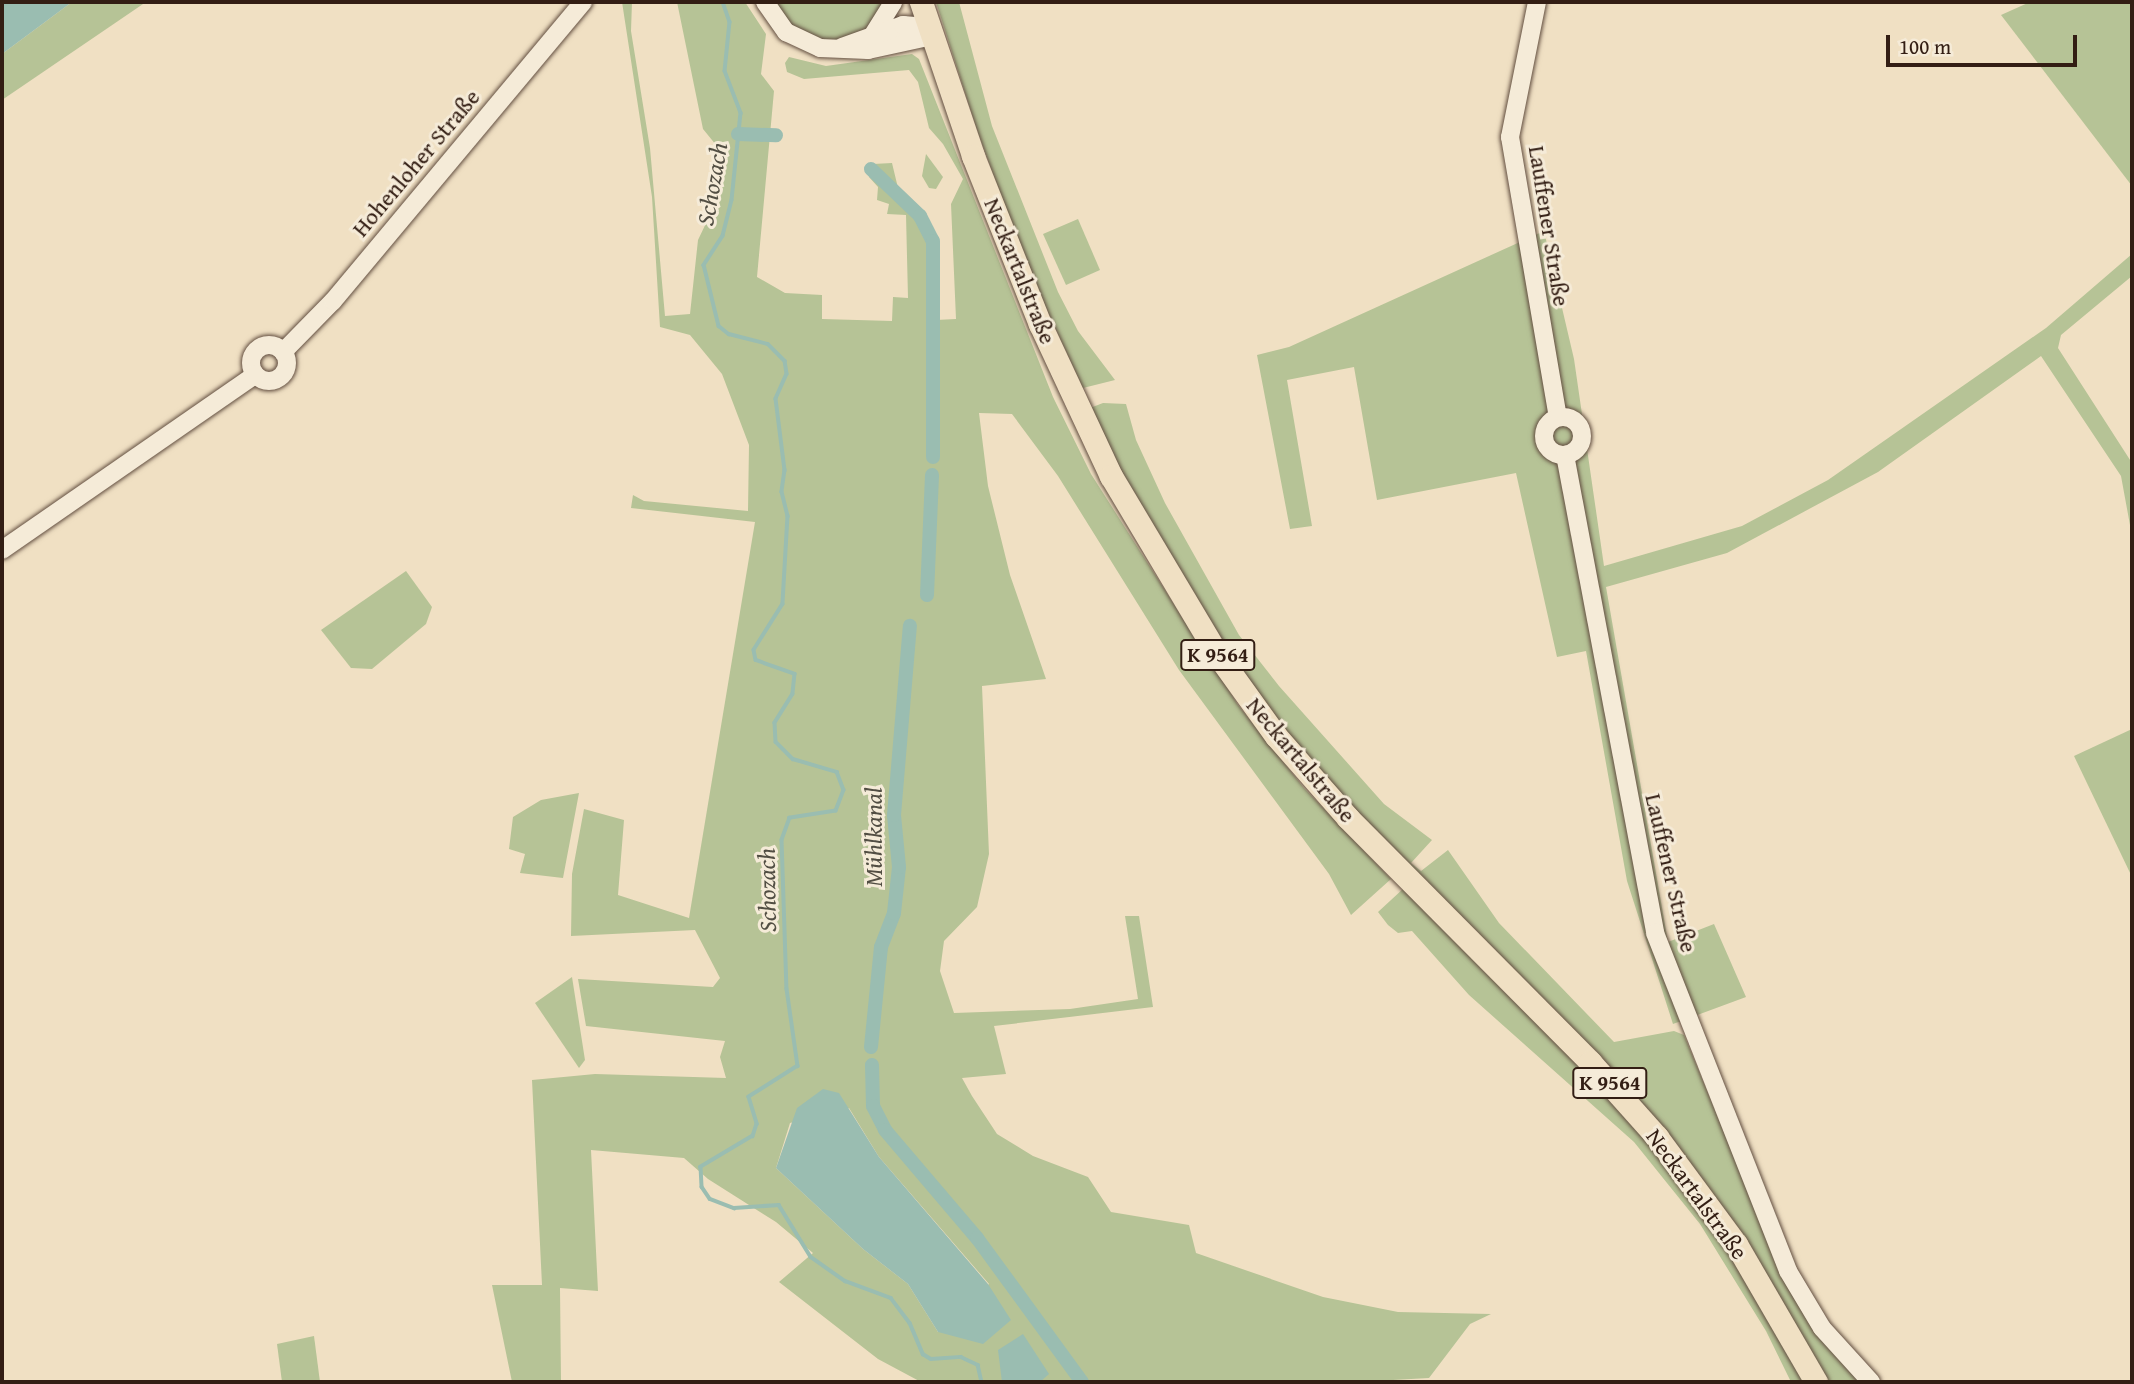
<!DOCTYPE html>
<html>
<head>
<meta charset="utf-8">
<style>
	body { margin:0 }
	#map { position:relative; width:2134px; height:1384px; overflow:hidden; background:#f0e0c3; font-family:"Gentium Book Plus",serif }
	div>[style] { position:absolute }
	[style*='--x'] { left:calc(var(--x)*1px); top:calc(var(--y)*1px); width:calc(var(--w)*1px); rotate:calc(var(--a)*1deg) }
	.green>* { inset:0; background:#b6c396 }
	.water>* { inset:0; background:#9abdb1 }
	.stream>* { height:3.5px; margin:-1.75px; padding:0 1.75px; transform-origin:1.75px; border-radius:1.75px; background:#9abdb1 }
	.canal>* { height:14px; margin:-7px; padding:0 7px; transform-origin:7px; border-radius:7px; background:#9abdb1 }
	.roads { filter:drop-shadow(0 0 2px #624e40) drop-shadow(0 0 2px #624e40) }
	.minor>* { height:18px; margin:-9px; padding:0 9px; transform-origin:9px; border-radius:9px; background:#f5ebd8 }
	.minor>.ring { margin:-9px; padding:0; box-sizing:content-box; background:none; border:18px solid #f5ebd8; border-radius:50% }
	.major>* { height:23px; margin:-11.5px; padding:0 11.5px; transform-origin:11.5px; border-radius:11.5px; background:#f0e0c3 }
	span { translate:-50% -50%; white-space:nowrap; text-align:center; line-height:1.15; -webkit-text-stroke:6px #f5ebd8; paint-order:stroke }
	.shield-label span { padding:2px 5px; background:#f5ebd8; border:2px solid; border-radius:5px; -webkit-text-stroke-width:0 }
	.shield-label { font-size:21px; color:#331e14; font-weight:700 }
	.street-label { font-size:23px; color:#331e14 }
	.water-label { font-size:24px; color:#524e43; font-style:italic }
	.frame { position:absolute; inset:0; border:4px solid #331e14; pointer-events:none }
	.scale { position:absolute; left:1886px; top:35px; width:191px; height:32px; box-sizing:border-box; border:4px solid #331e14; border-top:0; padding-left:9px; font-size:21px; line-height:24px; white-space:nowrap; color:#331e14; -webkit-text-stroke:5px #f5ebd8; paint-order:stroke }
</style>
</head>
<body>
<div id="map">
	<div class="green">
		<i style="clip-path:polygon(72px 2px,146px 2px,2px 100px,2px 54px)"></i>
		<i style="clip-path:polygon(evenodd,622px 2px,632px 2px,631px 31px,650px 148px,665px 316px,690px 314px,698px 240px,719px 196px,725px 156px,703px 129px,677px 2px,745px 2px,766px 34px,761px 74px,774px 91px,757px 277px,785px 293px,822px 295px,822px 319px,892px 321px,893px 297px,908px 298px,906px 215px,887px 214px,889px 204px,877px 200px,878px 187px,869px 177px,873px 164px,892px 163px,898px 188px,921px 215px,935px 240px,936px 320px,956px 319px,951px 204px,963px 179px,943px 144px,929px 128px,918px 82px,909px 70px,804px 79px,787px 72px,785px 63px,789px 57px,826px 66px,912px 54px,919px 59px,1053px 397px,1091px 474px,1238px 705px,1304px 788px,1391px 879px,1351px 915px,1329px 874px,1179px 670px,1058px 476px,1012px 414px,979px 413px,988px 486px,1010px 575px,1046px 679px,982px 686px,989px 854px,977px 907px,944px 941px,940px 971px,954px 1013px,1070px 1009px,1138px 999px,1125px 916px,1139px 916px,1153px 1007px,994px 1026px,1006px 1074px,962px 1078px,972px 1096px,997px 1134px,1033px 1156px,1088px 1177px,1111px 1212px,1189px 1225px,1196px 1253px,1323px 1297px,1398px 1312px,1491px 1314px,1470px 1324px,1429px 1378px,1357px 1382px,921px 1382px,878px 1359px,779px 1282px,813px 1253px,776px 1222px,708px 1179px,684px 1158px,591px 1150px,598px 1291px,560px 1288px,561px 1382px,512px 1382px,492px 1285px,542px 1285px,532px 1080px,595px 1074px,726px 1078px,720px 1057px,725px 1041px,586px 1026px,578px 979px,713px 987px,720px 978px,695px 930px,571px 936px,572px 874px,584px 809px,624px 820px,618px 895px,689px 918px,755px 522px,631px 508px,633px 495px,644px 501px,748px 511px,749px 445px,722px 374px,690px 335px,660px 327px,652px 197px,622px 2px,849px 1108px,879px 1157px,989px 1284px,938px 1332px,908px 1284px,863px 1249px,776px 1168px,790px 1123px,849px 1108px)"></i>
		<i style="clip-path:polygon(775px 2px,886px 2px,868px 29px,831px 43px,797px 34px)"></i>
		<i style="clip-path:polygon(936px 2px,959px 2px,992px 126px,1058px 292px,1078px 331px,1115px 380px,1083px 388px,1028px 269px,977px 130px)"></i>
		<i style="clip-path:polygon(2030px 2px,2132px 2px,2132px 186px,2001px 15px)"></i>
		<i style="clip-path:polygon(926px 154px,943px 177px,936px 189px,929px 188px,922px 176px)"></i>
		<i style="clip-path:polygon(1078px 219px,1100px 270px,1066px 285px,1043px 234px)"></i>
		<i style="clip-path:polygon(1544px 231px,1574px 359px,1604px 566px,1742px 526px,1828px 480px,2046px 328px,2132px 254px,2132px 276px,2061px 335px,2058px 348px,2132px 463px,2132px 536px,2121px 476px,2041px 356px,1878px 472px,1727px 553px,1606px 587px,1668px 942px,1714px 924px,1746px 997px,1673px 1024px,1627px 881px,1586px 651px,1557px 657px,1516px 473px,1377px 500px,1354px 367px,1287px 380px,1312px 526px,1290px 529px,1257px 355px,1289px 347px)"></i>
		<i style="clip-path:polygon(1103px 403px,1126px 404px,1136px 440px,1165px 503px,1239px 635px,1279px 686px,1384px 804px,1432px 840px,1411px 863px,1421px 871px,1448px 850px,1499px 923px,1614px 1042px,1674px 1031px,1684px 1035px,1788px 1288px,1816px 1333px,1861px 1382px,1829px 1382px,1751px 1250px,1300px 750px,1232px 661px,1133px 500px,1090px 408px)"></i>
		<i style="clip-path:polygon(406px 571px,432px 607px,426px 624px,372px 669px,351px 668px,321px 630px)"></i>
		<i style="clip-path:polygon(2132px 729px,2132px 877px,2074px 756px)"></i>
		<i style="clip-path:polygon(579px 793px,563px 878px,520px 873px,525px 854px,509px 849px,513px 817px,541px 800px)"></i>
		<i style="clip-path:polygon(1404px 888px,1578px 1062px,1652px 1145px,1713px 1224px,1807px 1382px,1791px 1382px,1766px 1331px,1700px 1224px,1634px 1142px,1469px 995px,1412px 931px,1398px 933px,1388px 925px,1378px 912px)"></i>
		<i style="clip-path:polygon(572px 977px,585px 1060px,579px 1068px,535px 1003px)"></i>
		<i style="clip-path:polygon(314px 1336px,320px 1382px,282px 1382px,277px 1344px)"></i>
	</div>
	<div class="water">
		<i style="clip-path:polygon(2px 2px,72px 2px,2px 54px)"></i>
		<i style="clip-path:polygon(823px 1089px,839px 1093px,879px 1157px,988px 1284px,1011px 1320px,983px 1344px,938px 1332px,908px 1284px,863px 1249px,776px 1168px,797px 1108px)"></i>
		<i style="clip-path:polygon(1023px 1334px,1049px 1374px,1040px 1382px,1002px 1382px,998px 1350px)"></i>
	</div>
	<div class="stream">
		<i style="--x:723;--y:2;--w:21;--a:71"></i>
		<i style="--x:730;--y:22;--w:49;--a:95.8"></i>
		<i style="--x:725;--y:71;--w:45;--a:69.1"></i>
		<i style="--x:741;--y:113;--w:87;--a:95.9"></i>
		<i style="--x:732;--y:200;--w:37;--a:104"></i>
		<i style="--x:723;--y:236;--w:35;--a:123"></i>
		<i style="--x:704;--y:265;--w:63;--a:76.2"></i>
		<i style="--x:719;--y:326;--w:13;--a:39"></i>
		<i style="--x:729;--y:334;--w:40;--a:14.4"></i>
		<i style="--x:768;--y:344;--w:24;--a:45"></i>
		<i style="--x:785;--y:361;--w:13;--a:81"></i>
		<i style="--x:787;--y:374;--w:27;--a:114"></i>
		<i style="--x:776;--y:399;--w:72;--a:82.8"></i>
		<i style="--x:785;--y:470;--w:22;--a:98"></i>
		<i style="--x:782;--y:492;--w:25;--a:76"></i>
		<i style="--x:788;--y:516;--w:88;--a:93.3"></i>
		<i style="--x:783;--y:604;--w:54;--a:122.2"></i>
		<i style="--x:754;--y:650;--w:10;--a:79"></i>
		<i style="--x:756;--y:660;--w:41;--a:19.7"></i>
		<i style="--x:795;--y:674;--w:20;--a:96"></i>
		<i style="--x:793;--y:694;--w:34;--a:122"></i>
		<i style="--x:775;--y:723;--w:19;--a:87"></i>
		<i style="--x:776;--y:742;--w:24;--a:45"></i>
		<i style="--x:793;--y:759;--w:46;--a:16.5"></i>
		<i style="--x:837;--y:772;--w:19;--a:69"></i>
		<i style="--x:844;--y:790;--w:22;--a:111"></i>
		<i style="--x:836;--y:811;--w:47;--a:171.3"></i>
		<i style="--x:790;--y:818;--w:23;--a:110"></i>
		<i style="--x:782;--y:840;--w:149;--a:88.1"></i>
		<i style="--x:787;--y:989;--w:78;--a:81.9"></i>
		<i style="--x:798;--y:1066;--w:58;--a:147.7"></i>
		<i style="--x:749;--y:1097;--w:28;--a:73"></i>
		<i style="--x:757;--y:1124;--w:13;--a:108"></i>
		<i style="--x:753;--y:1136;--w:61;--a:149.2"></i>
		<i style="--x:701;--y:1167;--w:20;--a:87"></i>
		<i style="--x:702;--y:1187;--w:14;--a:56"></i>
		<i style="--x:710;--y:1199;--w:26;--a:21"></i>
		<i style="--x:734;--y:1208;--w:45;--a:-3.8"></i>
		<i style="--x:779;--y:1205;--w:61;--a:58.4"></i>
		<i style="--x:811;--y:1257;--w:42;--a:35.2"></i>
		<i style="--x:845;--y:1281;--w:49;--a:20.3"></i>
		<i style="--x:891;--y:1298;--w:31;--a:53"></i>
		<i style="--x:910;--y:1323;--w:34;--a:67"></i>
		<i style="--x:923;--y:1354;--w:9;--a:32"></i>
		<i style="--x:931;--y:1359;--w:30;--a:-4"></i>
		<i style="--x:961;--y:1357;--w:19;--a:25"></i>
		<i style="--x:978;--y:1365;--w:17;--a:77"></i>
	</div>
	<div class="canal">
		<i style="--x:738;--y:134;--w:38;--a:2"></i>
		<i style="--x:871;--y:169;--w:68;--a:43.8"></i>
		<i style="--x:920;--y:216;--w:28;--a:63"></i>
		<i style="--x:933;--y:241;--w:216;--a:90"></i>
		<i style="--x:927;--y:595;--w:120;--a:-87.6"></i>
		<i style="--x:871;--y:1047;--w:100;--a:-84.3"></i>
		<i style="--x:881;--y:947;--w:36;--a:-69"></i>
		<i style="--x:894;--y:913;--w:46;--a:-83.8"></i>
		<i style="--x:899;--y:867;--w:52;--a:-95.5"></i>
		<i style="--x:894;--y:815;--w:190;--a:-85.2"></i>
		<i style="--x:872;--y:1065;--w:41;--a:88.6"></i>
		<i style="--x:873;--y:1106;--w:27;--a:63"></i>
		<i style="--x:885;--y:1130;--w:142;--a:49.6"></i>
		<i style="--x:977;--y:1238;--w:178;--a:53.9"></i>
	</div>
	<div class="roads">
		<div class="minor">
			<i style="--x:765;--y:2;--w:37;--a:55"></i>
			<i style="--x:786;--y:32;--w:38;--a:25"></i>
			<i style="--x:820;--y:48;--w:48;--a:2.4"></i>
			<i style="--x:868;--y:50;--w:66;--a:-12.3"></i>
			<i style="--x:1537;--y:2;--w:138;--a:101.3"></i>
			<i style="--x:1510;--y:137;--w:284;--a:80.3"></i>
			<i style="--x:874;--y:33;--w:36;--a:-58"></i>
			<i style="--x:842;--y:47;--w:65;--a:-19.8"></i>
			<i style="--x:903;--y:25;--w:12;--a:5"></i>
			<i style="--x:915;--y:26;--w:20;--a:30"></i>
			<i class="ring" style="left:251px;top:345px;width:18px;height:18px"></i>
			<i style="--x:283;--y:352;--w:71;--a:-45.6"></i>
			<i style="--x:333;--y:301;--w:390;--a:-50.1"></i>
			<i class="ring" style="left:1544px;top:417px;width:20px;height:20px"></i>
			<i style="--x:1565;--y:455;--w:486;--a:79.3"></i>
			<i style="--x:1655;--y:933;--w:363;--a:68.5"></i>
			<i style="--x:1788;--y:1271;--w:66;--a:59.2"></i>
			<i style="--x:1822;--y:1328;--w:73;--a:47.8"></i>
			<i style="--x:2;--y:550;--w:308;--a:-34.7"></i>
		</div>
		<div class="major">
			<i style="--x:921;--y:2;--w:163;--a:71.3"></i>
			<i style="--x:973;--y:156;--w:181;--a:68.3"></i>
			<i style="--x:1040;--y:324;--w:168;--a:65"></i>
			<i style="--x:1111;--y:476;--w:207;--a:59.2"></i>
			<i style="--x:1217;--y:654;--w:101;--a:54.3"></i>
			<i style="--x:1276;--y:736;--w:109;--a:48.7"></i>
			<i style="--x:1348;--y:818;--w:344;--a:45.2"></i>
			<i style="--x:1590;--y:1062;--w:101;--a:48.2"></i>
			<i style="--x:1657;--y:1137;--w:133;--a:53.6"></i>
			<i style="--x:1736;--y:1244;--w:160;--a:59.9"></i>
		</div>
	</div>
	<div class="shield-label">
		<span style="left:1218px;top:655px">K 9564</span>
		<span style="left:1610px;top:1083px">K 9564</span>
	</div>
	<div class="street-label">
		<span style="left:416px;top:163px;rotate:-50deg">Hohenloher Straße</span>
		<span style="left:1549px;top:226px;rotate:81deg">Lauffener Straße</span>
		<span style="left:1020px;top:271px;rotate:68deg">Neckartalstraße</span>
		<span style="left:1301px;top:760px;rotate:50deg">Neckartalstraße</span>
		<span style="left:1671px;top:873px;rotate:77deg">Lauffener Straße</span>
		<span style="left:1697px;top:1194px;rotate:54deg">Neckartalstraße</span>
	</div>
	<div class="water-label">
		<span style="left:712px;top:184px;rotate:-80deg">Schozach</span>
		<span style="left:874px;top:837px;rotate:-90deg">Mühlkanal</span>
		<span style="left:767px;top:890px;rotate:-91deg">Schozach</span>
	</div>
	<div class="frame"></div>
	<div class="scale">100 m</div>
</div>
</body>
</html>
